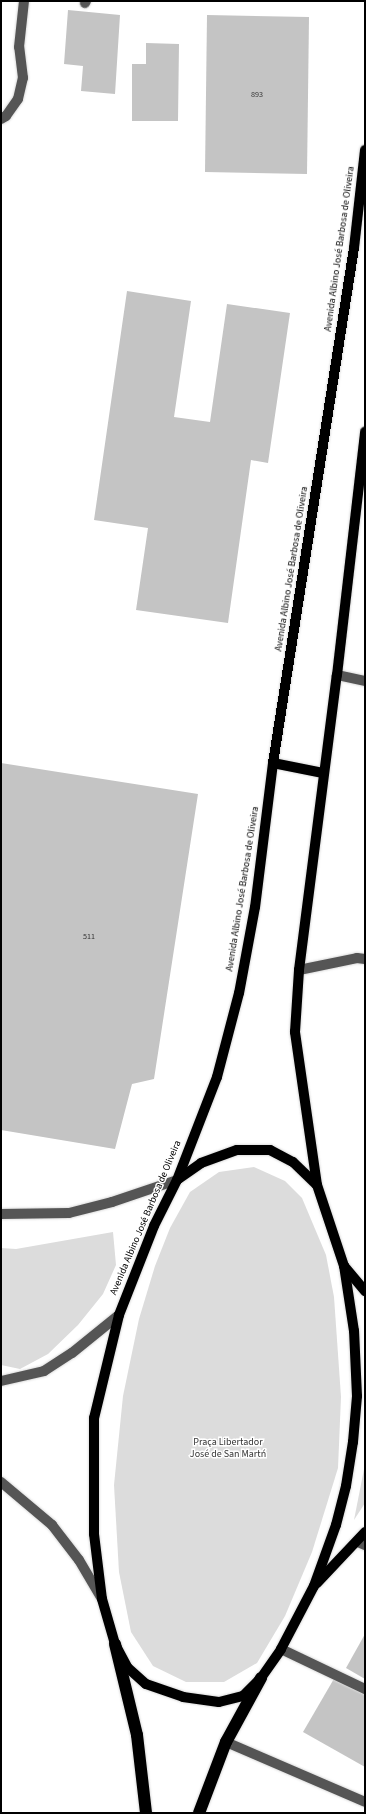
<!DOCTYPE html>
<html>
<head>
<meta charset="utf-8">
<style>
	body { margin:0 }
	#map { position:relative; width:366px; height:1814px; overflow:hidden; background:#fff; font-family:"Source Sans 3",sans-serif }
	div>[style] { position:absolute }
	[style*='--x'] { left:calc(var(--x)*1px); top:calc(var(--y)*1px); width:calc(var(--w)*1px); rotate:calc(var(--a)*1deg) }
	.green>* { inset:0; background:#dcdcdc }
	.building>* { inset:0; background:#c4c4c4 }
	.roads { filter:drop-shadow(0 0 1px #dbdbdb) drop-shadow(0 0 1px #dbdbdb) }
	.minor>* { height:10px; margin:-5px; padding:0 5px; transform-origin:5px; border-radius:5px; background:#555 }
	.major>* { height:10px; margin:-5px; padding:0 5px; transform-origin:5px; border-radius:5px; background:#000 }
	.highway>* { height:12px; margin:-6px; padding:0 6px; transform-origin:6px; border-radius:6px; background:#000 }
	span { translate:-50% -50%; white-space:nowrap; text-align:center; line-height:1.15; -webkit-text-stroke:3px #fff; paint-order:stroke }
	.number-label { font-size:8px; color:#313131 }
	.number-label span { -webkit-text-stroke-width:0 }
	.street-label { font-size:10px; color:#000 }
	.park-label { font-size:10px; color:#333 }
	.frame { position:absolute; inset:0; border:2px solid #000; pointer-events:none }
</style>
</head>
<body>
<div id="map">
	<div class="green">
		<i style="clip-path:polygon(254px 1167px,285px 1181px,302px 1198px,326px 1255px,334px 1297px,341px 1397px,338px 1468px,312px 1552px,285px 1616px,257px 1663px,224px 1682px,186px 1682px,153px 1666px,131px 1632px,119px 1572px,114px 1485px,123px 1396px,139px 1319px,155px 1266px,170px 1228px,190px 1192px,219px 1172px)"></i>
		<i style="clip-path:polygon(113px 1232px,116px 1265px,103px 1294px,78px 1325px,48px 1354px,20px 1369px,1px 1365px,1px 1248px,16px 1249px)"></i>
		<i style="clip-path:polygon(365px 1464px,365px 1503px,354px 1520px)"></i>
	</div>
	<div class="building">
		<i style="clip-path:polygon(68px 10px,120px 15px,115px 94px,81px 91px,83px 66px,64px 64px)"></i>
		<i style="clip-path:polygon(207px 15px,309px 17px,307px 174px,205px 172px)"></i>
		<i style="clip-path:polygon(146px 43px,179px 44px,178px 121px,132px 121px,132px 64px,146px 64px)"></i>
		<i style="clip-path:polygon(127px 291px,191px 301px,174px 417px,210px 422px,227px 304px,290px 313px,268px 463px,251px 460px,228px 623px,136px 610px,148px 528px,94px 520px)"></i>
		<i style="clip-path:polygon(1px 763px,198px 794px,154px 1079px,132px 1084px,115px 1149px,1px 1130px)"></i>
		<i style="clip-path:polygon(365px 1634px,365px 1679px,346px 1668px)"></i>
		<i style="clip-path:polygon(335px 1677px,365px 1694px,365px 1767px,303px 1732px)"></i>
	</div>
	<div class="roads">
		<div class="minor">
			<i style="--x:85;--y:3;--w:2;--a:-63"></i>
			<i style="--x:1;--y:119;--w:6;--a:-31"></i>
			<i style="--x:6;--y:116;--w:21;--a:-55"></i>
			<i style="--x:18;--y:99;--w:22;--a:-77"></i>
			<i style="--x:23;--y:78;--w:31;--a:-97"></i>
			<i style="--x:19;--y:47;--w:46;--a:-83.8"></i>
			<i style="--x:337;--y:675;--w:29;--a:12"></i>
			<i style="--x:299;--y:970;--w:59;--a:-11.7"></i>
			<i style="--x:357;--y:958;--w:8;--a:7"></i>
			<i style="--x:1;--y:1214;--w:68;--a:-0.8"></i>
			<i style="--x:69;--y:1213;--w:44;--a:-14.3"></i>
			<i style="--x:112;--y:1202;--w:69;--a:-18.7"></i>
			<i style="--x:1;--y:1381;--w:44;--a:-13.1"></i>
			<i style="--x:44;--y:1371;--w:33;--a:-33"></i>
			<i style="--x:72;--y:1353;--w:60;--a:-39"></i>
			<i style="--x:1;--y:1482;--w:67;--a:40.1"></i>
			<i style="--x:52;--y:1525;--w:44;--a:52.4"></i>
			<i style="--x:79;--y:1560;--w:45;--a:59.5"></i>
			<i style="--x:358;--y:1542;--w:8;--a:23"></i>
			<i style="--x:281;--y:1649;--w:93;--a:25.5"></i>
			<i style="--x:226;--y:1742;--w:151;--a:23.3"></i>
		</div>
		<div class="major">
			<i style="--x:365;--y:150;--w:99;--a:96.4"></i>
			<i style="--x:354;--y:248;--w:521;--a:98.94"></i>
			<i style="--x:273;--y:763;--w:145;--a:97.1"></i>
			<i style="--x:255;--y:907;--w:87;--a:100.5"></i>
			<i style="--x:239;--y:993;--w:87;--a:104.7"></i>
			<i style="--x:217;--y:1077;--w:110;--a:111.2"></i>
			<i style="--x:177;--y:1180;--w:51;--a:116.6"></i>
			<i style="--x:154;--y:1226;--w:96;--a:111.5"></i>
			<i style="--x:119;--y:1315;--w:106;--a:103.6"></i>
			<i style="--x:94;--y:1418;--w:116;--a:90"></i>
			<i style="--x:94;--y:1534;--w:65;--a:83"></i>
			<i style="--x:102;--y:1599;--w:47;--a:73.9"></i>
			<i style="--x:115;--y:1644;--w:27;--a:62"></i>
			<i style="--x:128;--y:1668;--w:24;--a:42"></i>
			<i style="--x:146;--y:1684;--w:39;--a:19"></i>
			<i style="--x:183;--y:1697;--w:36;--a:8"></i>
			<i style="--x:219;--y:1702;--w:25;--a:-14"></i>
			<i style="--x:243;--y:1696;--w:25;--a:-45"></i>
			<i style="--x:261;--y:1678;--w:35;--a:-55"></i>
			<i style="--x:281;--y:1649;--w:71;--a:-62.4"></i>
			<i style="--x:314;--y:1586;--w:65;--a:-70.2"></i>
			<i style="--x:336;--y:1525;--w:40;--a:-75.6"></i>
			<i style="--x:346;--y:1486;--w:45;--a:-81"></i>
			<i style="--x:353;--y:1442;--w:46;--a:-85"></i>
			<i style="--x:357;--y:1396;--w:65;--a:-92.6"></i>
			<i style="--x:354;--y:1331;--w:66;--a:-98.7"></i>
			<i style="--x:344;--y:1266;--w:85;--a:-108.4"></i>
			<i style="--x:317;--y:1185;--w:155;--a:-98.2"></i>
			<i style="--x:295;--y:1032;--w:62;--a:-86.3"></i>
			<i style="--x:299;--y:970;--w:297;--a:-82.7"></i>
			<i style="--x:337;--y:675;--w:245;--a:-83.4"></i>
			<i style="--x:273;--y:763;--w:51;--a:11.3"></i>
			<i style="--x:177;--y:1180;--w:29;--a:-35"></i>
			<i style="--x:201;--y:1163;--w:38;--a:-20"></i>
			<i style="--x:237;--y:1150;--w:33;--a:0"></i>
			<i style="--x:270;--y:1150;--w:26;--a:28"></i>
			<i style="--x:293;--y:1162;--w:33;--a:44"></i>
			<i style="--x:344;--y:1266;--w:33;--a:50"></i>
			<i style="--x:317;--y:1583;--w:70;--a:-46.7"></i>
		</div>
		<div class="highway">
			<i style="--x:115;--y:1644;--w:94;--a:76.4"></i>
			<i style="--x:137;--y:1735;--w:79;--a:83.4"></i>
			<i style="--x:199;--y:1813;--w:76;--a:-69.2"></i>
			<i style="--x:226;--y:1742;--w:73;--a:-61.3"></i>
		</div>
	</div>
	<div class="number-label">
		<span style="left:257px;top:95px">893</span>
		<span style="left:89px;top:937px">511</span>
	</div>
	<div class="street-label">
		<span style="left:340px;top:249px;rotate:-82deg">Avenida Albino José Barbosa de Oliveira</span>
		<span style="left:292px;top:569px;rotate:-81deg">Avenida Albino José Barbosa de Oliveira</span>
		<span style="left:243px;top:889px;rotate:-81deg">Avenida Albino José Barbosa de Oliveira</span>
		<span style="left:146px;top:1218px;rotate:-67deg">Avenida Albino José Barbosa de Oliveira</span>
	</div>
	<div class="park-label">
		<span style="left:228px;top:1448px">Praça Libertador<br>José de San Martń</span>
	</div>
	<div class="frame"></div>
</div>
</body>
</html>
